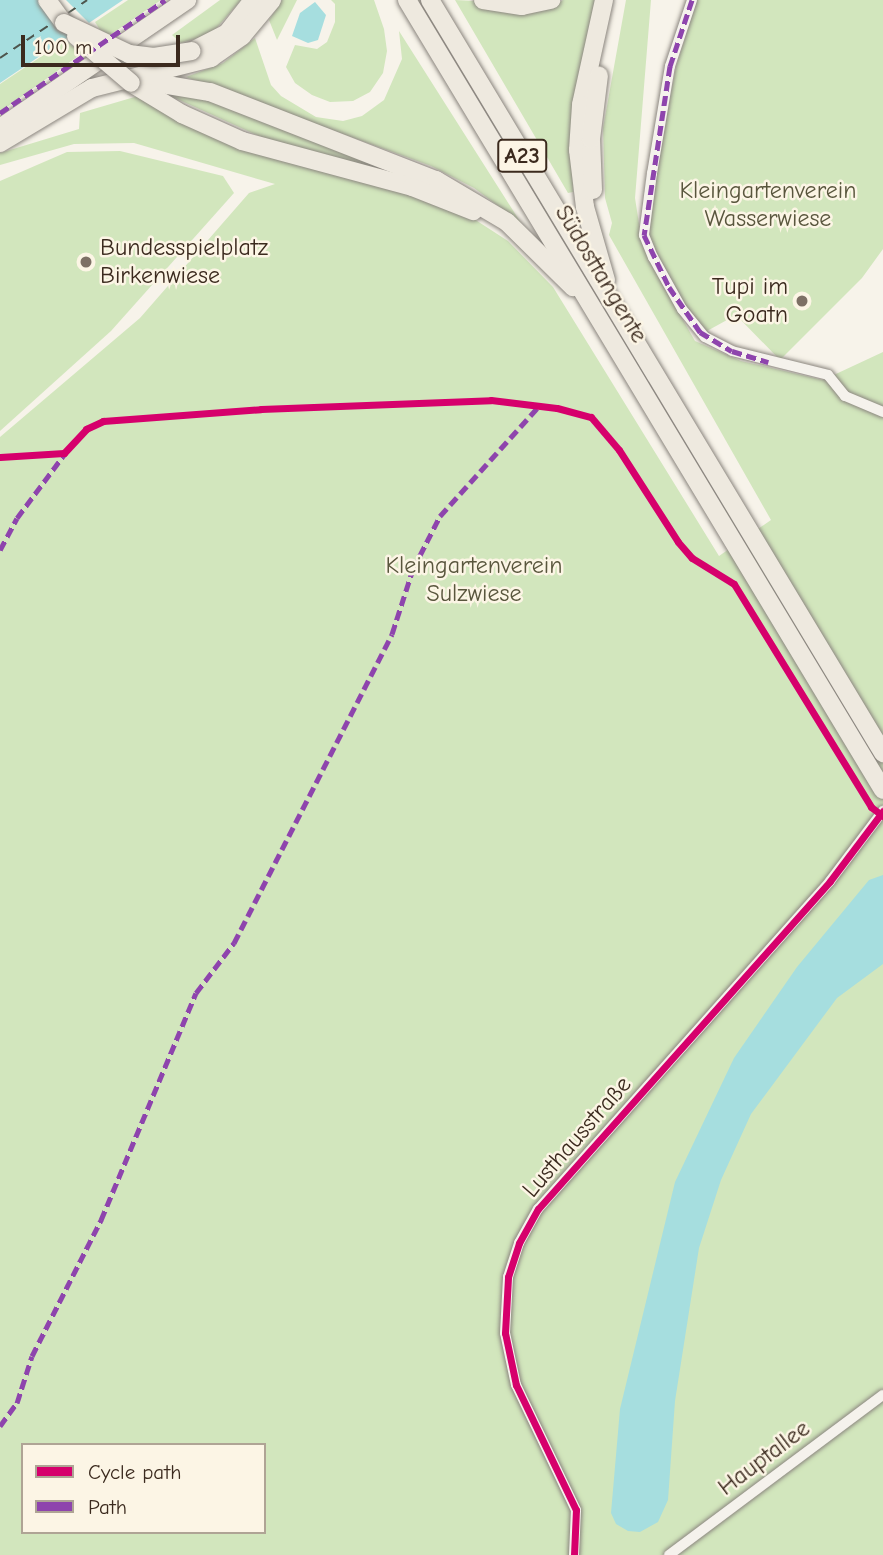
<!DOCTYPE html>
<html>
<head>
<meta charset="utf-8">
<style>
	body { margin:0 }
	#map { position:relative; width:883px; height:1555px; overflow:hidden; background:#f7f3ea; font-family:"Comic Neue",sans-serif }
	div>[style] { position:absolute }
	[style*='--x'] { left:calc(var(--x)*1px); top:calc(var(--y)*1px); width:calc(var(--w)*1px); rotate:calc(var(--a)*1deg) }
	.green>* { inset:0; background:#d2e6bd }
	.water>* { inset:0; background:#a6dedf }
	.pier>* { inset:0; background:#f7f3ea }
	.ferry>* { height:2px; margin-top:-1px; transform-origin:0; background:repeating-linear-gradient(90deg,#4d554d 0 9px,transparent 0 16px) }
	.roads { filter:drop-shadow(0 0 2px #8b867f) drop-shadow(0 0 2px #8b867f) }
	.minor>* { height:10px; margin:-5px; padding:0 5px; transform-origin:5px; border-radius:5px; background:#f5f2ec }
	.motorway>* { height:18px; margin:-9px; padding:0 9px; transform-origin:9px; border-radius:9px; background:#eee9df }
	.bridges { filter:drop-shadow(0 0 2px #8b867f) drop-shadow(0 0 2px #8b867f) }
	.motorway-bridge>* { height:18px; margin:-9px; padding:0 9px; transform-origin:9px; border-radius:9px; background:#eee9df }
	.quiet>* { height:5px; margin-top:-2.5px; transform-origin:0; background:repeating-linear-gradient(90deg,#8e44ad 0 10px,transparent 0 15px) }
	.cycleway>* { height:7px; margin:-3.5px; padding:0 3.5px; transform-origin:3.5px; border-radius:3.5px; background:#d6006c }
	.dots>* { width:19px; height:19px; translate:-50% -50%; box-sizing:border-box; border:4px solid #fcf5e5; border-radius:50% }
	span { translate:-50% -50%; white-space:nowrap; text-align:center; line-height:1.15; -webkit-text-stroke:5px #fcf5e5; paint-order:stroke }
	.shield-label span { padding:2px 5px; background:#fcf5e5; border:2px solid; border-radius:5px; -webkit-text-stroke-width:0 }
	.shield-label { font-size:23px; color:#3b2a1e; font-weight:700 }
	.park-label { font-size:24px; color:#59563d }
	.poi-label { font-size:24px; color:#3b2a1e }
	.left { translate:0 -50%; text-align:left }
	.right { translate:-100% -50%; text-align:right }
	.street-label { font-size:24px; color:#3b2a1e }
	.legend { position:absolute; left:21px; top:1443px; width:245px; height:91px; box-sizing:border-box; background:#fcf5e5; border:2px solid #afa495; margin:0; padding:9px 12px; list-style:none; font-size:21px; color:#3b2a1e }
	.legend li { display:flex; align-items:center; gap:14px; height:35px }
	.legend b { width:35px; border:2px solid #afa495 }
	.scale { position:absolute; left:21px; top:35px; width:159px; height:32px; box-sizing:border-box; border:4px solid #3b2a1e; border-top:0; padding-left:9px; font-size:21px; line-height:24px; white-space:nowrap; color:#3b2a1e; -webkit-text-stroke:5px #fcf5e5; paint-order:stroke }
</style>
</head>
<body>
<div id="map">
	<div class="green">
		<i style="clip-path:polygon(128px 0,161px 0,110px 35px,100px 30px,95px 22px)"></i>
		<i style="clip-path:polygon(220px 0,241px 0,215px 30px,201px 37px,181px 43px,172px 35px)"></i>
		<i style="clip-path:polygon(282px 0,297px 0,277px 40px,269px 20px)"></i>
		<i style="clip-path:polygon(331px 0,374px 0,384px 29px,387px 51px,383px 73px,370px 92px,353px 101px,330px 102px,312px 95px,295px 83px,286px 67px,295px 45px,317px 49px,327px 42px,335px 22px,335px 4px)"></i>
		<i style="clip-path:polygon(455px 0,554px 5px,563px 0,595px 0,572px 109px,573px 192px,568px 193px)"></i>
		<i style="clip-path:polygon(evenodd,626px 0,651px 0,635px 198px,640px 230px,651px 264px,695px 341px,741px 361px,823px 380px,883px 352px,883px 1555px,0 1555px,0 437px,140px 318px,249px 193px,275px 184px,134px 143px,74px 144px,0 165px,0 153px,79px 129px,80px 113px,138px 96px,255px 153px,420px 197px,471px 217px,508px 241px,553px 287px,719px 556px,771px 520px,609px 235px,612px 223px,605px 198px,603px 128px,626px 0,23px 1445px,264px 1445px,264px 1532px,23px 1532px,23px 1445px)"></i>
		<i style="clip-path:polygon(697px 0,883px 0,883px 249px,862px 278px,780px 360px,736px 315px,707px 331px,690px 314px,649px 240px,656px 171px,676px 67px)"></i>
		<i style="clip-path:polygon(399px 31px,521px 223px,474px 188px,431px 166px,186px 77px,223px 63px,255px 38px,271px 85px,281px 96px,316px 117px,343px 121px,362px 116px,384px 100px,402px 59px)"></i>
		<i style="clip-path:polygon(66px 40px,81px 54px,0 112px,0 84px)"></i>
		<i style="clip-path:polygon(183px 89px,442px 187px,272px 142px,164px 93px)"></i>
		<i style="clip-path:polygon(120px 151px,223px 176px,234px 193px,111px 331px,0 431px,0 181px,67px 152px)"></i>
	</div>
	<div class="water">
		<i style="clip-path:polygon(0 0,123px 0,0 83px)"></i>
		<i style="clip-path:polygon(315px 2px,326px 15px,318px 40px,308px 43px,292px 36px,300px 13px)"></i>
		<i style="clip-path:polygon(883px 875px,883px 964px,837px 998px,751px 1114px,721px 1180px,699px 1248px,675px 1401px,668px 1500px,658px 1522px,640px 1532px,628px 1531px,616px 1524px,611px 1513px,620px 1409px,675px 1182px,734px 1058px,797px 967px,869px 880px)"></i>
	</div>
	<div class="pier">
		<i style="clip-path:polygon(41px 0,66px 0,92px 26px,72px 39px)"></i>
	</div>
	<div class="ferry">
		<i style="--x:68;--y:13;--w:23;--a:-34"></i>
		<i style="--x:0;--y:58;--w:65;--a:-33.7"></i>
	</div>
	<div class="roads">
		<div class="minor">
			<i style="--x:692;--y:0;--w:70;--a:108.4"></i>
			<i style="--x:670;--y:66;--w:109;--a:99.5"></i>
			<i style="--x:652;--y:173;--w:63;--a:97.4"></i>
			<i style="--x:644;--y:235;--w:24;--a:68"></i>
			<i style="--x:653;--y:257;--w:60;--a:60.9"></i>
			<i style="--x:682;--y:309;--w:36;--a:51"></i>
			<i style="--x:705;--y:337;--w:30;--a:27"></i>
			<i style="--x:732;--y:351;--w:99;--a:14"></i>
			<i style="--x:828;--y:375;--w:27;--a:51"></i>
			<i style="--x:845;--y:396;--w:41;--a:22.8"></i>
			<i style="--x:574;--y:1555;--w:45;--a:-87.5"></i>
			<i style="--x:576;--y:1510;--w:139;--a:-115.6"></i>
			<i style="--x:516;--y:1385;--w:53;--a:-101.9"></i>
			<i style="--x:505;--y:1333;--w:56;--a:-86.9"></i>
			<i style="--x:508;--y:1277;--w:36;--a:-72"></i>
			<i style="--x:519;--y:1243;--w:39;--a:-61"></i>
			<i style="--x:538;--y:1209;--w:439;--a:-48.3"></i>
			<i style="--x:830;--y:881;--w:88;--a:-52.9"></i>
			<i style="--x:669;--y:1555;--w:267;--a:-36.8"></i>
		</div>
		<div class="motorway">
			<i style="--x:47;--y:0;--w:29;--a:54"></i>
			<i style="--x:407;--y:0;--w:922;--a:58.93"></i>
			<i style="--x:430;--y:0;--w:879;--a:58.97"></i>
			<i style="--x:483;--y:0;--w:39;--a:9"></i>
			<i style="--x:522;--y:6;--w:30;--a:-12"></i>
			<i style="--x:604;--y:0;--w:107;--a:102.4"></i>
			<i style="--x:581;--y:105;--w:45;--a:93.8"></i>
			<i style="--x:578;--y:150;--w:57;--a:83"></i>
			<i style="--x:585;--y:207;--w:76;--a:74"></i>
			<i style="--x:192;--y:51;--w:39;--a:-27"></i>
			<i style="--x:227;--y:33;--w:42;--a:-51.8"></i>
			<i style="--x:126;--y:78;--w:85;--a:9.5"></i>
			<i style="--x:210;--y:92;--w:243;--a:21.3"></i>
			<i style="--x:436;--y:180;--w:82;--a:30.6"></i>
			<i style="--x:507;--y:222;--w:93;--a:44.6"></i>
			<i style="--x:131;--y:83;--w:60;--a:31.3"></i>
			<i style="--x:182;--y:114;--w:66;--a:24.2"></i>
			<i style="--x:242;--y:141;--w:176;--a:15.1"></i>
			<i style="--x:412;--y:187;--w:66;--a:21.5"></i>
			<i style="--x:0;--y:128;--w:227;--a:-34.4"></i>
			<i style="--x:0;--y:143;--w:107;--a:-30.9"></i>
			<i style="--x:92;--y:88;--w:123;--a:-14.1"></i>
			<i style="--x:211;--y:58;--w:38;--a:-35"></i>
			<i style="--x:242;--y:36;--w:47;--a:-50.2"></i>
			<i style="--x:593;--y:190;--w:51;--a:-92.2"></i>
			<i style="--x:591;--y:139;--w:64;--a:-82.9"></i>
		</div>
	</div>
	<div class="bridges">
		<div class="motorway-bridge">
			<i style="--x:64;--y:23;--w:72;--a:25.5"></i>
			<i style="--x:129;--y:54;--w:25;--a:7"></i>
			<i style="--x:154;--y:57;--w:38;--a:-9"></i>
			<i style="--x:76;--y:36;--w:72;--a:40.5"></i>
		</div>
	</div>
	<div class="quiet">
		<i style="--x:692;--y:0;--w:70;--a:108.4"></i>
		<i style="--x:670;--y:66;--w:171;--a:98.7"></i>
		<i style="--x:644;--y:235;--w:58;--a:64.3"></i>
		<i style="--x:669;--y:287;--w:55;--a:55.4"></i>
		<i style="--x:700;--y:332;--w:37;--a:31"></i>
		<i style="--x:732;--y:351;--w:38;--a:17"></i>
		<i style="--x:0;--y:113;--w:200;--a:-34.4"></i>
		<i style="--x:0;--y:550;--w:36;--a:-62"></i>
		<i style="--x:17;--y:518;--w:82;--a:-53.4"></i>
		<i style="--x:0;--y:1426;--w:29;--a:-54"></i>
		<i style="--x:17;--y:1403;--w:49;--a:-72.3"></i>
		<i style="--x:32;--y:1356;--w:153;--a:-63.1"></i>
		<i style="--x:101;--y:1220;--w:246;--a:-67.3"></i>
		<i style="--x:196;--y:993;--w:63;--a:-52.8"></i>
		<i style="--x:234;--y:943;--w:347;--a:-62.9"></i>
		<i style="--x:392;--y:634;--w:68;--a:-72.1"></i>
		<i style="--x:413;--y:569;--w:59;--a:-63"></i>
		<i style="--x:440;--y:516;--w:149;--a:-48"></i>
	</div>
	<div class="cycleway">
		<i style="--x:0;--y:457;--w:64;--a:-3.6"></i>
		<i style="--x:64;--y:453;--w:33;--a:-47"></i>
		<i style="--x:86;--y:429;--w:19;--a:-25"></i>
		<i style="--x:103;--y:421;--w:158;--a:-4.3"></i>
		<i style="--x:261;--y:409;--w:230;--a:-2.2"></i>
		<i style="--x:491;--y:400;--w:66;--a:6.9"></i>
		<i style="--x:557;--y:408;--w:35;--a:15"></i>
		<i style="--x:591;--y:417;--w:43;--a:49.7"></i>
		<i style="--x:619;--y:450;--w:109;--a:57.3"></i>
		<i style="--x:678;--y:542;--w:21;--a:49"></i>
		<i style="--x:692;--y:558;--w:49;--a:31.8"></i>
		<i style="--x:734;--y:584;--w:262;--a:58.4"></i>
		<i style="--x:871;--y:807;--w:15;--a:37"></i>
		<i style="--x:574;--y:1555;--w:45;--a:-87.5"></i>
		<i style="--x:576;--y:1510;--w:139;--a:-115.6"></i>
		<i style="--x:516;--y:1385;--w:53;--a:-101.9"></i>
		<i style="--x:505;--y:1333;--w:56;--a:-86.9"></i>
		<i style="--x:508;--y:1277;--w:36;--a:-72"></i>
		<i style="--x:519;--y:1243;--w:39;--a:-61"></i>
		<i style="--x:538;--y:1209;--w:439;--a:-48.3"></i>
		<i style="--x:830;--y:881;--w:88;--a:-52.9"></i>
	</div>
	<div class="dots">
		<i style="left:86px;top:262px;background:#7d7065"></i>
		<i style="left:802px;top:301px;background:#7d7065"></i>
	</div>
	<div class="shield-label">
		<span style="left:522px;top:156px">A23</span>
	</div>
	<div class="park-label">
		<span style="left:768px;top:205px">Kleingartenverein<br>Wasserwiese</span>
		<span style="left:474px;top:580px">Kleingartenverein<br>Sulzwiese</span>
	</div>
	<div class="poi-label">
		<span class="left" style="left:100px;top:262px">Bundesspielplatz<br>Birkenwiese</span>
		<span class="right" style="left:788px;top:301px">Tupi im<br>Goatn</span>
	</div>
	<div class="street-label">
		<span style="left:601px;top:274px;rotate:59deg">Südosttangente</span>
		<span style="left:577px;top:1137px;rotate:-49deg">Lusthausstraße</span>
		<span style="left:764px;top:1458px;rotate:-37deg">Hauptallee</span>
	</div>
	<ul class="legend">
	<li><b style="height:9px;background:#d6006c"></b>Cycle path</li>
	<li><b style="height:9px;background:#8e44ad"></b>Path</li>
	</ul>
	<div class="scale">100 m</div>
</div>
</body>
</html>
